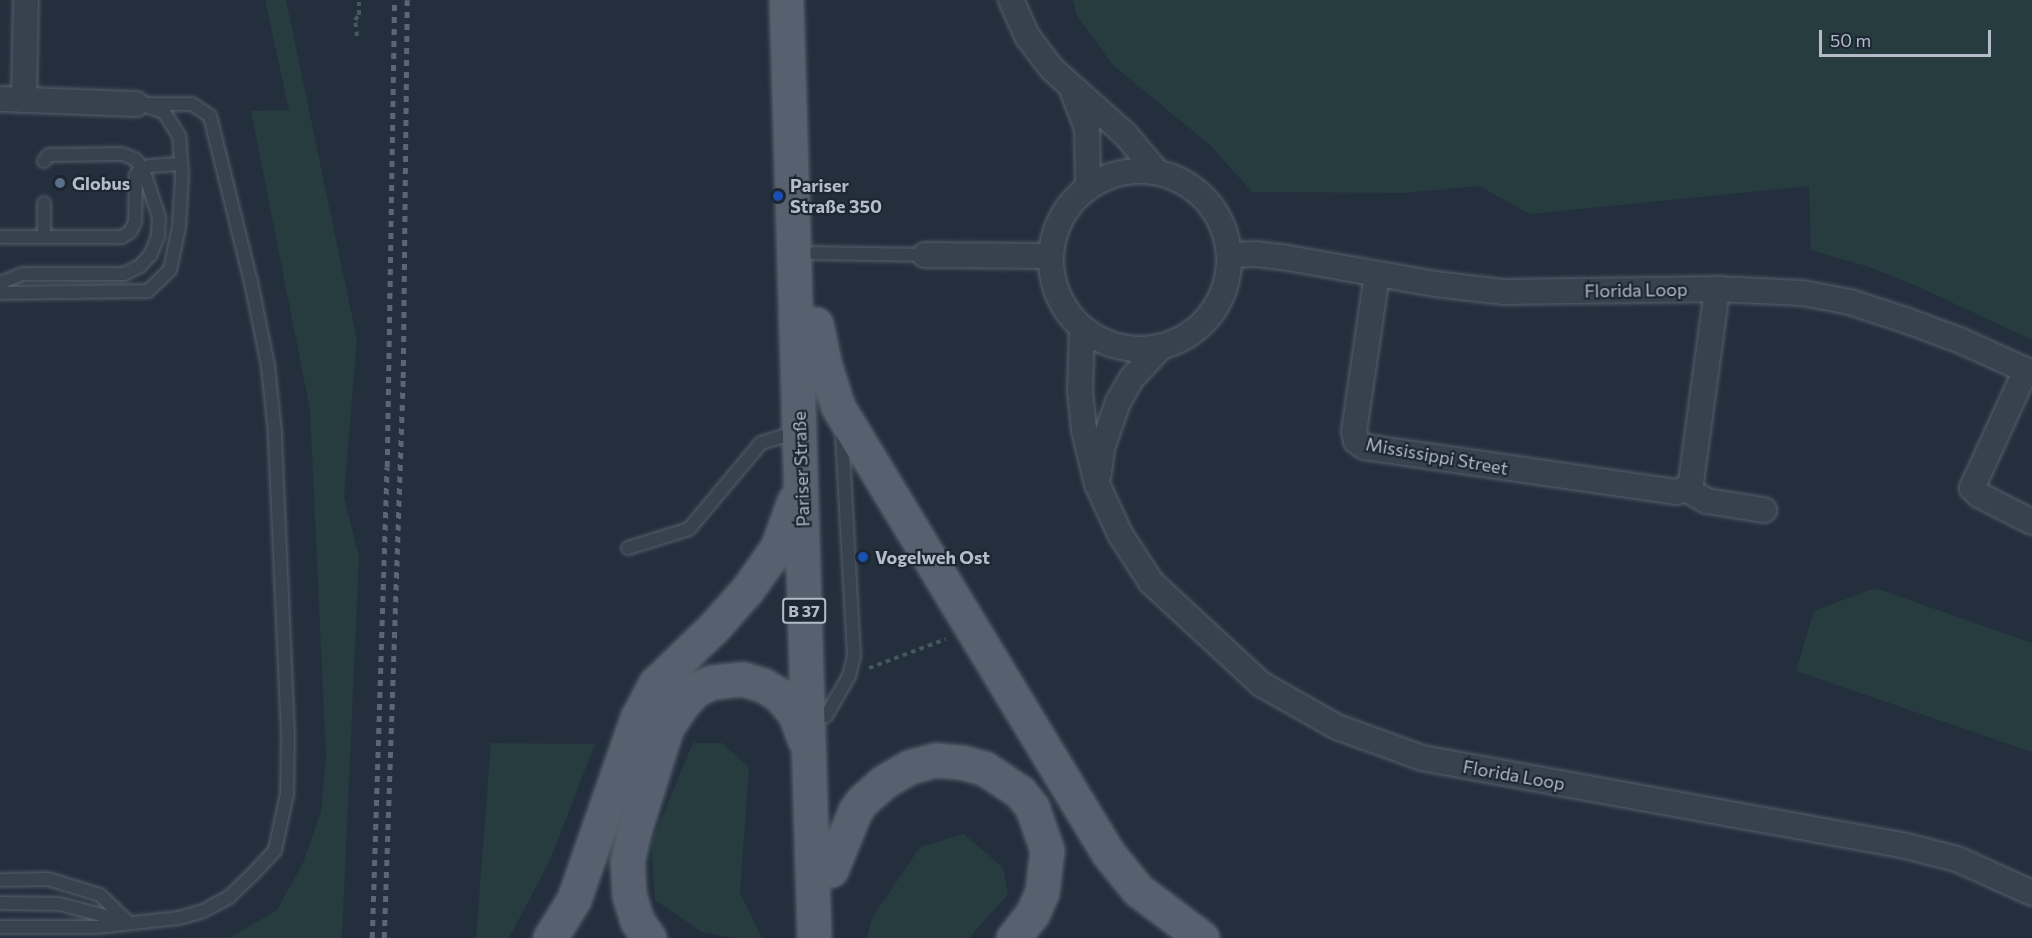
<!DOCTYPE html>
<html>
<head>
<meta charset="utf-8">
<style>
	body { margin:0 }
	#map { position:relative; width:2032px; height:938px; overflow:hidden; background:#242f3e; font-family:Commissioner,sans-serif }
	div>[style] { position:absolute }
	[style*='--x'] { left:calc(var(--x)*1px); top:calc(var(--y)*1px); width:calc(var(--w)*1px); rotate:calc(var(--a)*1deg) }
	.green>* { inset:0; background:#263c3f }
	.path>* { height:4px; margin-top:-2px; transform-origin:0; background:repeating-linear-gradient(90deg,#44595c 0 4.5px,transparent 0 9px) }
	.roads { filter:drop-shadow(0 0 2px #565f6c) drop-shadow(0 0 2px #565f6c) }
	.service>* { height:12px; margin:-6px; padding:0 6px; transform-origin:6px; border-radius:6px; background:#38414e }
	.minor>* { height:24px; margin:-12px; padding:0 12px; transform-origin:12px; border-radius:12px; background:#38414e }
	.minor>.ring { margin:-12px; padding:0; box-sizing:content-box; background:none; border:24px solid #38414e; border-radius:50% }
	.primary>* { height:33px; margin:-16.5px; padding:0 16.5px; transform-origin:16.5px; border-radius:16.5px; background:#56606e }
	.rail>* { height:4.5px; margin-top:-2.25px; transform-origin:0; background:repeating-linear-gradient(90deg,#5a6575 0 6px,transparent 0 12px) }
	.dots>* { width:16px; height:16px; translate:-50% -50%; box-sizing:border-box; border:3px solid #1d2633; border-radius:50% }
	span { translate:-50% -50%; white-space:nowrap; text-align:center; line-height:1.15; -webkit-text-stroke:4.5px #1d2633; paint-order:stroke }
	.shield-label span { padding:2px 4px; background:#1d2633; border:2px solid; border-radius:4px; -webkit-text-stroke-width:0 }
	.shield-label { font-size:16px; color:#b4bcc9; font-weight:700 }
	.poi-label { font-size:18px; color:#b4bcc9; font-weight:700 }
	.left { translate:0 -50%; text-align:left }
	.street-label { font-size:18px; color:#b4bcc9 }
	.scale { position:absolute; left:1819px; top:30px; width:172px; height:27px; box-sizing:border-box; border:3px solid #b4bcc9; border-top:0; padding-left:8px; font-size:18px; line-height:21px; white-space:nowrap; color:#b4bcc9; -webkit-text-stroke:4px #1d2633; paint-order:stroke }
</style>
</head>
<body>
<div id="map">
	<div class="green">
		<i style="clip-path:polygon(265px 0,286px 0,357px 340px,344px 497px,359px 557px,342px 938px,161px 938px,231px 937px,277px 910px,303px 863px,321px 811px,326px 756px,310px 410px,251px 111px,289px 110px)"></i>
		<i style="clip-path:polygon(1073px 0,2032px 0,2032px 340px,1919px 287px,1869px 267px,1811px 250px,1809px 186px,1530px 214px,1479px 186px,1404px 193px,1252px 192px,1211px 146px,1113px 65px,1077px 16px)"></i>
		<i style="clip-path:polygon(1875px 588px,2032px 643px,2032px 752px,1796px 671px,1814px 611px)"></i>
		<i style="clip-path:polygon(491px 743px,595px 744px,550px 860px,509px 938px,476px 938px)"></i>
		<i style="clip-path:polygon(693px 743px,722px 743px,749px 768px,740px 893px,762px 938px,734px 938px,702px 932px,655px 900px,651px 843px)"></i>
		<i style="clip-path:polygon(964px 834px,1003px 868px,1008px 894px,969px 938px,867px 938px,872px 918px,920px 847px)"></i>
	</div>
	<div class="path">
		<i style="--x:357;--y:36;--w:16;--a:-97"></i>
		<i style="--x:355;--y:20;--w:6;--a:-51"></i>
		<i style="--x:359;--y:15;--w:15;--a:-90"></i>
		<i style="--x:869;--y:668;--w:82;--a:-20.6"></i>
	</div>
	<div class="roads">
		<div class="service">
			<i style="--x:44;--y:203;--w:34;--a:90"></i>
			<i style="--x:0;--y:237;--w:122;--a:0"></i>
			<i style="--x:122;--y:237;--w:9;--a:-32"></i>
			<i style="--x:130;--y:232;--w:11;--a:-63"></i>
			<i style="--x:135;--y:222;--w:47;--a:-88.8"></i>
			<i style="--x:136;--y:175;--w:6;--a:-51"></i>
			<i style="--x:140;--y:170;--w:11;--a:-22"></i>
			<i style="--x:150;--y:166;--w:31;--a:-4"></i>
			<i style="--x:814;--y:253;--w:111;--a:1"></i>
			<i style="--x:0;--y:283;--w:24;--a:-22"></i>
			<i style="--x:22;--y:274;--w:102;--a:0"></i>
			<i style="--x:124;--y:274;--w:18;--a:-27"></i>
			<i style="--x:140;--y:266;--w:16;--a:-47"></i>
			<i style="--x:151;--y:254;--w:19;--a:-69"></i>
			<i style="--x:158;--y:236;--w:19;--a:-87"></i>
			<i style="--x:159;--y:217;--w:51;--a:-108.4"></i>
			<i style="--x:143;--y:169;--w:13;--a:-129"></i>
			<i style="--x:135;--y:159;--w:14;--a:-159"></i>
			<i style="--x:122;--y:154;--w:73;--a:179.2"></i>
			<i style="--x:49;--y:155;--w:8;--a:130"></i>
			<i style="--x:0;--y:293;--w:148;--a:-0.8"></i>
			<i style="--x:148;--y:291;--w:30;--a:-44"></i>
			<i style="--x:170;--y:270;--w:44;--a:-78.2"></i>
			<i style="--x:179;--y:227;--w:52;--a:-86.7"></i>
			<i style="--x:182;--y:175;--w:39;--a:-94"></i>
			<i style="--x:179;--y:136;--w:28;--a:-122"></i>
			<i style="--x:164;--y:112;--w:16;--a:-162"></i>
			<i style="--x:628;--y:548;--w:64;--a:-17.3"></i>
			<i style="--x:689;--y:529;--w:112;--a:-50.1"></i>
			<i style="--x:761;--y:443;--w:39;--a:-17"></i>
			<i style="--x:826;--y:716;--w:46;--a:-60.1"></i>
			<i style="--x:849;--y:676;--w:21;--a:-76"></i>
			<i style="--x:854;--y:656;--w:223;--a:-93.1"></i>
			<i style="--x:0;--y:880;--w:48;--a:-1.2"></i>
			<i style="--x:48;--y:879;--w:54;--a:17.1"></i>
			<i style="--x:100;--y:895;--w:39;--a:44"></i>
			<i style="--x:0;--y:903;--w:60;--a:1"></i>
			<i style="--x:60;--y:904;--w:66;--a:14.9"></i>
			<i style="--x:0;--y:927;--w:97;--a:0"></i>
			<i style="--x:97;--y:927;--w:82;--a:-6.3"></i>
			<i style="--x:179;--y:918;--w:25;--a:-16"></i>
			<i style="--x:203;--y:911;--w:30;--a:-28"></i>
			<i style="--x:229;--y:897;--w:32;--a:-44"></i>
			<i style="--x:252;--y:875;--w:34;--a:-47"></i>
			<i style="--x:275;--y:850;--w:57;--a:-77.9"></i>
			<i style="--x:287;--y:794;--w:58;--a:-89"></i>
			<i style="--x:288;--y:736;--w:303;--a:-92.5"></i>
			<i style="--x:275;--y:433;--w:67;--a:-96"></i>
			<i style="--x:268;--y:366;--w:86;--a:-101.4"></i>
			<i style="--x:251;--y:282;--w:171;--a:-103.9"></i>
			<i style="--x:210;--y:116;--w:22;--a:-146"></i>
			<i style="--x:192;--y:104;--w:56;--a:180"></i>
		</div>
		<div class="minor">
			<i style="--x:1011;--y:0;--w:39;--a:66"></i>
			<i style="--x:1027;--y:36;--w:41;--a:52.9"></i>
			<i style="--x:1052;--y:69;--w:98;--a:41.7"></i>
			<i style="--x:1125;--y:134;--w:50;--a:49.9"></i>
			<i style="--x:1073;--y:92;--w:39;--a:69"></i>
			<i style="--x:1087;--y:128;--w:59;--a:89"></i>
			<i style="--x:0;--y:99;--w:136;--a:2.1"></i>
			<i style="--x:24;--y:100;--w:100;--a:-88.9"></i>
			<i class="ring" style="left:1051px;top:171px;width:154px;height:154px"></i>
			<i style="--x:925;--y:255;--w:125;--a:0.5"></i>
			<i style="--x:1229;--y:255;--w:27;--a:-2"></i>
			<i style="--x:1256;--y:254;--w:26;--a:7"></i>
			<i style="--x:1282;--y:257;--w:155;--a:10"></i>
			<i style="--x:1435;--y:284;--w:68;--a:6.7"></i>
			<i style="--x:1503;--y:292;--w:214;--a:-0.8"></i>
			<i style="--x:1717;--y:289;--w:85;--a:2.7"></i>
			<i style="--x:1802;--y:293;--w:49;--a:10.6"></i>
			<i style="--x:1850;--y:302;--w:58;--a:18.1"></i>
			<i style="--x:1905;--y:320;--w:58;--a:20.3"></i>
			<i style="--x:1959;--y:340;--w:80;--a:24.3"></i>
			<i style="--x:1377;--y:274;--w:159;--a:98.3"></i>
			<i style="--x:1354;--y:431;--w:10;--a:79"></i>
			<i style="--x:1356;--y:441;--w:11;--a:34"></i>
			<i style="--x:1365;--y:447;--w:314;--a:8.2"></i>
			<i style="--x:1676;--y:492;--w:10;--a:-17"></i>
			<i style="--x:1686;--y:489;--w:9;--a:-54"></i>
			<i style="--x:1691;--y:482;--w:195;--a:-82.3"></i>
			<i style="--x:1082;--y:328;--w:63;--a:91.8"></i>
			<i style="--x:1080;--y:391;--w:39;--a:84"></i>
			<i style="--x:1084;--y:430;--w:56;--a:76.5"></i>
			<i style="--x:1097;--y:484;--w:55;--a:65.3"></i>
			<i style="--x:1120;--y:534;--w:57;--a:57.1"></i>
			<i style="--x:1151;--y:582;--w:150;--a:42.8"></i>
			<i style="--x:1261;--y:684;--w:87;--a:29.5"></i>
			<i style="--x:1337;--y:727;--w:90;--a:20"></i>
			<i style="--x:1422;--y:758;--w:488;--a:10.3"></i>
			<i style="--x:1902;--y:845;--w:57;--a:14.3"></i>
			<i style="--x:1957;--y:859;--w:82;--a:24.4"></i>
			<i style="--x:2026;--y:370;--w:130;--a:114.6"></i>
			<i style="--x:1972;--y:488;--w:10;--a:45"></i>
			<i style="--x:1979;--y:495;--w:59;--a:27"></i>
			<i style="--x:1099;--y:473;--w:25;--a:-83"></i>
			<i style="--x:1102;--y:448;--w:49;--a:-70.8"></i>
			<i style="--x:1118;--y:402;--w:28;--a:-60"></i>
			<i style="--x:1132;--y:378;--w:42;--a:-46.9"></i>
			<i style="--x:1686;--y:489;--w:24;--a:30"></i>
			<i style="--x:1707;--y:501;--w:58;--a:9"></i>
		</div>
		<div class="primary">
			<i style="--x:786;--y:0;--w:938;--a:88.29"></i>
			<i style="--x:816;--y:324;--w:40;--a:78"></i>
			<i style="--x:824;--y:363;--w:46;--a:72.3"></i>
			<i style="--x:838;--y:407;--w:521;--a:58.81"></i>
			<i style="--x:1108;--y:853;--w:48;--a:51"></i>
			<i style="--x:1138;--y:890;--w:80;--a:36.9"></i>
			<i style="--x:831;--y:870;--w:64;--a:-67.9"></i>
			<i style="--x:855;--y:811;--w:12;--a:-55"></i>
			<i style="--x:862;--y:801;--w:30;--a:-41"></i>
			<i style="--x:885;--y:781;--w:28;--a:-30"></i>
			<i style="--x:909;--y:767;--w:28;--a:-15"></i>
			<i style="--x:936;--y:760;--w:25;--a:5"></i>
			<i style="--x:961;--y:762;--w:24;--a:15"></i>
			<i style="--x:984;--y:768;--w:43;--a:33.7"></i>
			<i style="--x:1020;--y:792;--w:19;--a:51"></i>
			<i style="--x:1032;--y:807;--w:46;--a:70.8"></i>
			<i style="--x:1047;--y:850;--w:42;--a:96.8"></i>
			<i style="--x:1042;--y:892;--w:24;--a:114"></i>
			<i style="--x:1032;--y:914;--w:31;--a:128"></i>
			<i style="--x:550;--y:938;--w:46;--a:-58.4"></i>
			<i style="--x:574;--y:899;--w:192;--a:-70.8"></i>
			<i style="--x:637;--y:718;--w:40;--a:-62"></i>
			<i style="--x:656;--y:683;--w:82;--a:-44"></i>
			<i style="--x:715;--y:626;--w:48;--a:-48.4"></i>
			<i style="--x:747;--y:590;--w:52;--a:-54.5"></i>
			<i style="--x:777;--y:548;--w:50;--a:-70.1"></i>
			<i style="--x:649;--y:938;--w:21;--a:-125"></i>
			<i style="--x:637;--y:921;--w:27;--a:-107"></i>
			<i style="--x:629;--y:895;--w:33;--a:-93"></i>
			<i style="--x:627;--y:862;--w:35;--a:-77"></i>
			<i style="--x:635;--y:828;--w:104;--a:-72.6"></i>
			<i style="--x:666;--y:729;--w:27;--a:-57"></i>
			<i style="--x:681;--y:706;--w:20;--a:-49"></i>
			<i style="--x:694;--y:691;--w:20;--a:-27"></i>
			<i style="--x:712;--y:682;--w:31;--a:-6"></i>
			<i style="--x:743;--y:679;--w:21;--a:17"></i>
			<i style="--x:763;--y:685;--w:19;--a:32"></i>
			<i style="--x:779;--y:695;--w:25;--a:50"></i>
			<i style="--x:795;--y:714;--w:27;--a:70"></i>
		</div>
	</div>
	<div class="rail">
		<i style="--x:372;--y:938;--w:471;--a:-88.2"></i>
		<i style="--x:387;--y:467;--w:467;--a:-89.1"></i>
		<i style="--x:384;--y:938;--w:560;--a:-88.06"></i>
		<i style="--x:403;--y:378;--w:378;--a:-89.4"></i>
	</div>
	<div class="dots">
		<i style="left:60px;top:183px;background:#5c6f8a"></i>
		<i style="left:778px;top:196px;background:#1a4fb4"></i>
		<i style="left:863px;top:557px;background:#1a4fb4"></i>
	</div>
	<div class="shield-label">
		<span style="left:804px;top:611px">B 37</span>
	</div>
	<div class="poi-label">
		<span class="left" style="left:72px;top:183px">Globus</span>
		<span class="left" style="left:790px;top:196px">Pariser<br>Straße 350</span>
		<span class="left" style="left:875px;top:557px">Vogelweh Ost</span>
	</div>
	<div class="street-label">
		<span style="left:1636px;top:290px;rotate:-1deg">Florida Loop</span>
		<span style="left:1437px;top:456px;rotate:10deg">Mississippi Street</span>
		<span style="left:801px;top:469px;rotate:-92deg">Pariser Straße</span>
		<span style="left:1514px;top:775px;rotate:10deg">Florida Loop</span>
	</div>
	<div class="scale">50 m</div>
</div>
</body>
</html>
